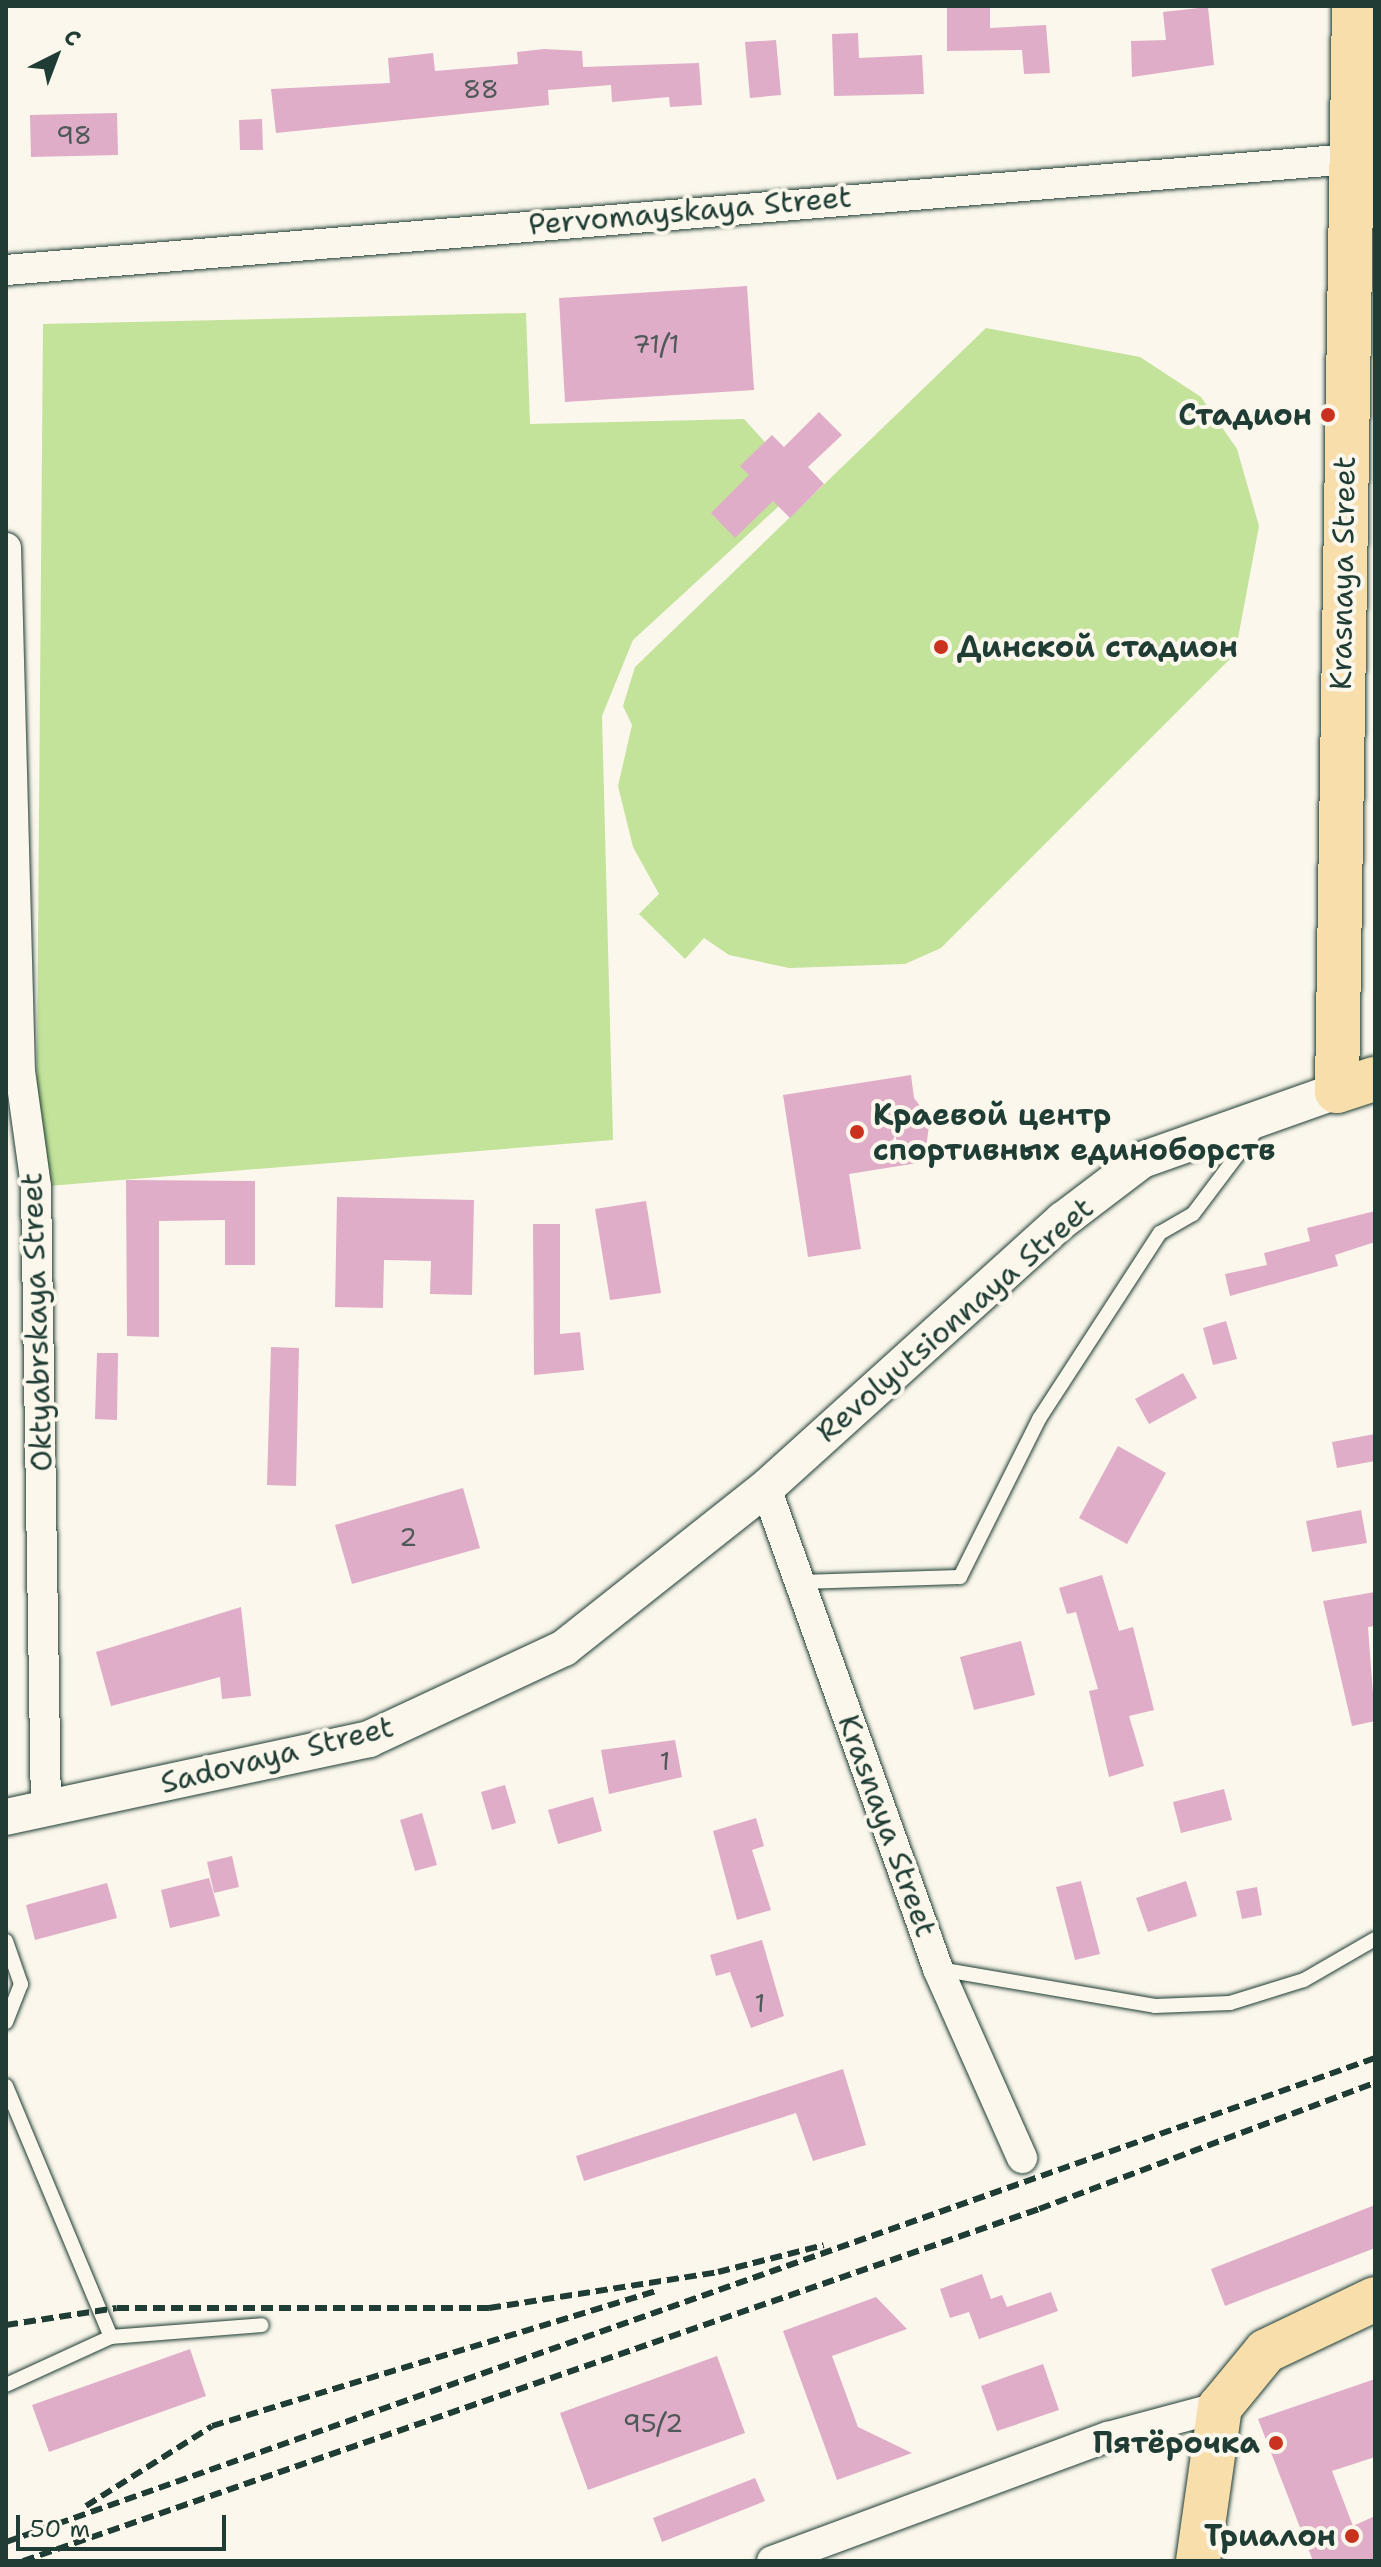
<!DOCTYPE html>
<html>
<head>
<meta charset="utf-8">
<style>
	body { margin:0 }
	#map { position:relative; width:1381px; height:2567px; overflow:hidden; background:#fbf7ec; font-family:"Shantell Sans",sans-serif }
	div>[style] { position:absolute }
	[style*='--x'] { left:calc(var(--x)*1px); top:calc(var(--y)*1px); width:calc(var(--w)*1px); rotate:calc(var(--a)*1deg) }
	.green>* { inset:0; background:#c3e29a }
	.building>* { inset:0; background:#e0adc8 }
	.roads { filter:drop-shadow(0 0 2px #1f3d34) drop-shadow(0 0 2px #1f3d34) }
	.service>* { height:14px; margin:-7px; padding:0 7px; transform-origin:7px; border-radius:7px; background:#fbf7ec }
	.minor>* { height:30px; margin:-15px; padding:0 15px; transform-origin:15px; border-radius:15px; background:#fbf7ec }
	.tertiary>* { height:36px; margin:-18px; padding:0 18px; transform-origin:18px; border-radius:18px; background:#fbf7ec }
	.primary>* { height:44px; margin:-22px; padding:0 22px; transform-origin:22px; border-radius:22px; background:#f8deab }
	.rail>* { height:6px; margin-top:-3px; transform-origin:0; background:repeating-linear-gradient(90deg,#1f3d34 0 12px,transparent 0 18px) }
	.dots>* { width:22px; height:22px; translate:-50% -50%; box-sizing:border-box; border:4px solid #fbf7ec; border-radius:50% }
	span { translate:-50% -50%; white-space:nowrap; text-align:center; line-height:1.15; -webkit-text-stroke:8px #fbf7ec; paint-order:stroke }
	.number-label { font-size:26px; color:#4f5959 }
	.number-label span { -webkit-text-stroke-width:0 }
	.street-label { font-size:30px; color:#1f3d34 }
	.poi-label { font-size:30px; color:#1f3d34; font-weight:700 }
	.right { translate:-100% -50%; text-align:right }
	.left { translate:0 -50%; text-align:left }
	.frame { position:absolute; inset:0; border:8px solid #1f3d34; pointer-events:none }
	.north { position:absolute; left:16px; top:16px; width:80px; height:80px; -webkit-text-stroke:6px #fbf7ec; paint-order:stroke; rotate:42deg; font-size:22px; font-weight:700; line-height:32px; text-align:center; color:#1f3d34 }
	.north::after { content:''; display:block; margin:auto; width:28px; height:36px; background:#1f3d34; clip-path:polygon(50% 0,100% 100%,50% 72%,0 100%) }
	.scale { position:absolute; left:16px; top:2515px; width:210px; height:36px; box-sizing:border-box; border:4px solid #1f3d34; border-top:0; padding-left:10px; font-size:24px; line-height:28px; white-space:nowrap; color:#1f3d34; -webkit-text-stroke:6px #fbf7ec; paint-order:stroke }
</style>
</head>
<body>
<div id="map">
	<div class="green">
		<i style="clip-path:polygon(526px 313px,530px 424px,744px 419px,803px 484px,633px 640px,602px 716px,613px 1140px,36px 1187px,43px 324px)"></i>
		<i style="clip-path:polygon(986px 328px,1140px 357px,1201px 397px,1237px 449px,1259px 526px,1235px 654px,941px 948px,905px 964px,789px 968px,729px 955px,704px 938px,685px 959px,639px 914px,659px 894px,633px 847px,618px 786px,632px 725px,623px 706px,635px 667px)"></i>
	</div>
	<div class="building">
		<i style="clip-path:polygon(947px 6px,990px 6px,990px 28px,1046px 25px,1050px 73px,1024px 74px,1022px 50px,947px 51px)"></i>
		<i style="clip-path:polygon(1208px 7px,1214px 65px,1132px 77px,1131px 41px,1166px 40px,1163px 12px)"></i>
		<i style="clip-path:polygon(858px 33px,859px 58px,922px 55px,924px 94px,834px 96px,832px 34px)"></i>
		<i style="clip-path:polygon(776px 40px,781px 95px,750px 98px,745px 42px)"></i>
		<i style="clip-path:polygon(544px 49px,582px 51px,583px 67px,699px 63px,702px 105px,670px 107px,669px 97px,612px 102px,611px 85px,548px 90px,549px 105px,276px 133px,271px 89px,390px 83px,388px 58px,433px 53px,435px 71px,518px 64px,517px 52px)"></i>
		<i style="clip-path:polygon(117px 113px,118px 155px,31px 157px,30px 115px)"></i>
		<i style="clip-path:polygon(262px 119px,263px 150px,240px 150px,239px 120px)"></i>
		<i style="clip-path:polygon(747px 286px,754px 390px,565px 402px,559px 298px)"></i>
		<i style="clip-path:polygon(819px 412px,842px 435px,808px 467px,824px 484px,790px 518px,773px 501px,735px 538px,711px 513px,749px 475px,740px 466px,772px 435px,784px 447px)"></i>
		<i style="clip-path:polygon(911px 1075px,914px 1098px,930px 1119px,924px 1162px,849px 1174px,861px 1249px,808px 1257px,783px 1095px)"></i>
		<i style="clip-path:polygon(126px 1180px,255px 1181px,255px 1265px,225px 1265px,225px 1220px,159px 1221px,159px 1337px,127px 1336px)"></i>
		<i style="clip-path:polygon(337px 1197px,474px 1200px,472px 1295px,430px 1294px,431px 1261px,384px 1260px,383px 1308px,335px 1307px)"></i>
		<i style="clip-path:polygon(646px 1201px,661px 1293px,610px 1300px,595px 1209px)"></i>
		<i style="clip-path:polygon(1375px 1211px,1375px 1242px,1335px 1255px,1338px 1266px,1230px 1296px,1225px 1274px,1267px 1265px,1264px 1253px,1310px 1241px,1307px 1228px)"></i>
		<i style="clip-path:polygon(533px 1224px,560px 1224px,560px 1334px,580px 1332px,584px 1370px,534px 1375px)"></i>
		<i style="clip-path:polygon(1226px 1321px,1237px 1359px,1213px 1365px,1203px 1328px)"></i>
		<i style="clip-path:polygon(271px 1347px,299px 1348px,296px 1486px,267px 1485px)"></i>
		<i style="clip-path:polygon(97px 1353px,118px 1353px,117px 1420px,95px 1419px)"></i>
		<i style="clip-path:polygon(1183px 1373px,1197px 1398px,1149px 1424px,1135px 1399px)"></i>
		<i style="clip-path:polygon(1375px 1434px,1375px 1461px,1337px 1468px,1332px 1442px)"></i>
		<i style="clip-path:polygon(1118px 1446px,1166px 1473px,1127px 1544px,1079px 1518px)"></i>
		<i style="clip-path:polygon(463px 1488px,480px 1548px,352px 1584px,335px 1525px)"></i>
		<i style="clip-path:polygon(1361px 1510px,1367px 1543px,1312px 1552px,1306px 1521px)"></i>
		<i style="clip-path:polygon(1102px 1575px,1119px 1631px,1133px 1627px,1154px 1710px,1129px 1716px,1144px 1766px,1109px 1777px,1089px 1691px,1098px 1689px,1076px 1612px,1067px 1614px,1059px 1588px)"></i>
		<i style="clip-path:polygon(1375px 1592px,1375px 1626px,1368px 1627px,1375px 1721px,1352px 1726px,1323px 1601px)"></i>
		<i style="clip-path:polygon(241px 1607px,251px 1696px,222px 1699px,220px 1677px,111px 1706px,96px 1652px)"></i>
		<i style="clip-path:polygon(1021px 1641px,1035px 1695px,974px 1710px,960px 1657px)"></i>
		<i style="clip-path:polygon(675px 1740px,682px 1777px,609px 1794px,601px 1750px)"></i>
		<i style="clip-path:polygon(505px 1785px,516px 1823px,492px 1830px,481px 1792px)"></i>
		<i style="clip-path:polygon(1224px 1789px,1232px 1820px,1181px 1833px,1173px 1802px)"></i>
		<i style="clip-path:polygon(593px 1797px,602px 1831px,558px 1844px,548px 1810px)"></i>
		<i style="clip-path:polygon(422px 1813px,437px 1865px,415px 1871px,400px 1820px)"></i>
		<i style="clip-path:polygon(756px 1818px,764px 1846px,752px 1850px,771px 1910px,737px 1920px,713px 1831px)"></i>
		<i style="clip-path:polygon(232px 1856px,239px 1887px,214px 1893px,207px 1862px)"></i>
		<i style="clip-path:polygon(209px 1878px,220px 1916px,170px 1928px,161px 1890px)"></i>
		<i style="clip-path:polygon(1081px 1881px,1100px 1954px,1075px 1960px,1056px 1887px)"></i>
		<i style="clip-path:polygon(1186px 1881px,1197px 1916px,1148px 1932px,1136px 1898px)"></i>
		<i style="clip-path:polygon(107px 1883px,117px 1918px,35px 1940px,26px 1905px)"></i>
		<i style="clip-path:polygon(1257px 1887px,1262px 1915px,1242px 1919px,1236px 1891px)"></i>
		<i style="clip-path:polygon(762px 1940px,784px 2016px,751px 2028px,730px 1972px,716px 1976px,710px 1955px)"></i>
		<i style="clip-path:polygon(843px 2069px,866px 2145px,813px 2161px,796px 2113px,584px 2181px,576px 2156px)"></i>
		<i style="clip-path:polygon(1375px 2205px,1375px 2248px,1225px 2306px,1211px 2269px)"></i>
		<i style="clip-path:polygon(982px 2274px,991px 2299px,1002px 2295px,1007px 2307px,1051px 2292px,1058px 2311px,979px 2339px,969px 2312px,950px 2318px,940px 2289px)"></i>
		<i style="clip-path:polygon(876px 2297px,907px 2329px,832px 2356px,858px 2427px,912px 2453px,837px 2480px,783px 2331px)"></i>
		<i style="clip-path:polygon(190px 2349px,206px 2396px,49px 2452px,32px 2405px)"></i>
		<i style="clip-path:polygon(717px 2356px,745px 2433px,588px 2490px,560px 2413px)"></i>
		<i style="clip-path:polygon(1043px 2364px,1059px 2410px,997px 2431px,981px 2386px)"></i>
		<i style="clip-path:polygon(1375px 2379px,1375px 2457px,1332px 2471px,1353px 2526px,1375px 2516px,1375px 2561px,1313px 2561px,1258px 2419px)"></i>
		<i style="clip-path:polygon(755px 2478px,765px 2501px,662px 2542px,653px 2518px)"></i>
	</div>
	<div class="roads">
		<div class="service">
			<i style="--x:800;--y:1582;--w:160;--a:-1.8"></i>
			<i style="--x:960;--y:1577;--w:177;--a:-63.4"></i>
			<i style="--x:1039;--y:1419;--w:222;--a:-57"></i>
			<i style="--x:1160;--y:1233;--w:38;--a:-30"></i>
			<i style="--x:1193;--y:1214;--w:106;--a:-53"></i>
			<i style="--x:6;--y:1941;--w:46;--a:70.8"></i>
			<i style="--x:21;--y:1984;--w:41;--a:111.5"></i>
			<i style="--x:939;--y:1969;--w:219;--a:9.7"></i>
			<i style="--x:1155;--y:2006;--w:75;--a:-2.3"></i>
			<i style="--x:1230;--y:2003;--w:77;--a:-17.3"></i>
			<i style="--x:1304;--y:1980;--w:82;--a:-30"></i>
			<i style="--x:6;--y:2086;--w:272;--a:67.3"></i>
			<i style="--x:6;--y:2385;--w:115;--a:-24.6"></i>
			<i style="--x:111;--y:2337;--w:151;--a:-4.5"></i>
		</div>
		<div class="minor">
			<i style="--x:6;--y:270;--w:1374;--a:-4.72"></i>
			<i style="--x:6;--y:548;--w:523;--a:88.47"></i>
			<i style="--x:20;--y:1071;--w:117;--a:82.1"></i>
			<i style="--x:36;--y:1187;--w:622;--a:89.08"></i>
			<i style="--x:766;--y:1488;--w:511;--a:70.32"></i>
			<i style="--x:938;--y:1969;--w:207;--a:66"></i>
			<i style="--x:772;--y:2561;--w:358;--a:-20.3"></i>
			<i style="--x:1108;--y:2437;--w:116;--a:-15"></i>
		</div>
		<div class="tertiary">
			<i style="--x:6;--y:1817;--w:371;--a:-12.1"></i>
			<i style="--x:369;--y:1739;--w:215;--a:-25"></i>
			<i style="--x:564;--y:1648;--w:258;--a:-38.4"></i>
			<i style="--x:766;--y:1488;--w:400;--a:-42.1"></i>
			<i style="--x:1063;--y:1220;--w:99;--a:-37.2"></i>
			<i style="--x:1142;--y:1160;--w:207;--a:-19.5"></i>
		</div>
		<div class="primary">
			<i style="--x:1354;--y:6;--w:1085;--a:90.9"></i>
			<i style="--x:1337;--y:1091;--w:40;--a:-18"></i>
			<i style="--x:1198;--y:2561;--w:156;--a:-81.9"></i>
			<i style="--x:1220;--y:2407;--w:72;--a:-50.6"></i>
			<i style="--x:1266;--y:2351;--w:121;--a:-25.5"></i>
		</div>
	</div>
	<div class="rail">
		<i style="--x:6;--y:2325;--w:112;--a:-8.7"></i>
		<i style="--x:117;--y:2308;--w:372;--a:0"></i>
		<i style="--x:489;--y:2308;--w:232;--a:-8.9"></i>
		<i style="--x:718;--y:2272;--w:109;--a:-14.3"></i>
		<i style="--x:86;--y:2506;--w:149;--a:-32.4"></i>
		<i style="--x:212;--y:2426;--w:467;--a:-16.9"></i>
		<i style="--x:6;--y:2542;--w:1452;--a:-19.47"></i>
		<i style="--x:23;--y:2561;--w:1075;--a:-19.11"></i>
		<i style="--x:1039;--y:2209;--w:359;--a:-20.6"></i>
	</div>
	<div class="dots">
		<i style="left:1328px;top:415px;background:#c8321e"></i>
		<i style="left:941px;top:647px;background:#c8321e"></i>
		<i style="left:857px;top:1132px;background:#c8321e"></i>
		<i style="left:1276px;top:2443px;background:#c8321e"></i>
		<i style="left:1352px;top:2536px;background:#c8321e"></i>
	</div>
	<div class="number-label">
		<span style="left:481px;top:89px">88</span>
		<span style="left:74px;top:135px">98</span>
		<span style="left:656px;top:344px">71/1</span>
		<span style="left:408px;top:1537px">2</span>
		<span style="left:665px;top:1761px">1</span>
		<span style="left:760px;top:2003px">1</span>
		<span style="left:653px;top:2423px">95/2</span>
	</div>
	<div class="street-label">
		<span style="left:690px;top:211px;rotate:-5deg">Pervomayskaya Street</span>
		<span style="left:1343px;top:573px;rotate:-89deg">Krasnaya Street</span>
		<span style="left:955px;top:1320px;rotate:-41deg">Revolyutsionnaya Street</span>
		<span style="left:37px;top:1322px;rotate:-92deg">Oktyabrskaya Street</span>
		<span style="left:277px;top:1755px;rotate:-14deg">Sadovaya Street</span>
		<span style="left:887px;top:1826px;rotate:70deg">Krasnaya Street</span>
	</div>
	<div class="poi-label">
		<span class="right" style="left:1312px;top:415px">Стадион</span>
		<span class="left" style="left:957px;top:647px">Динской стадион</span>
		<span class="left" style="left:873px;top:1132px">Краевой центр<br>спортивных единоборств</span>
		<span class="right" style="left:1260px;top:2443px">Пятёрочка</span>
		<span class="right" style="left:1336px;top:2536px">Триалон</span>
	</div>
	<div class="frame"></div>
	<div class="north">С</div>
	<div class="scale">50 m</div>
</div>
</body>
</html>
